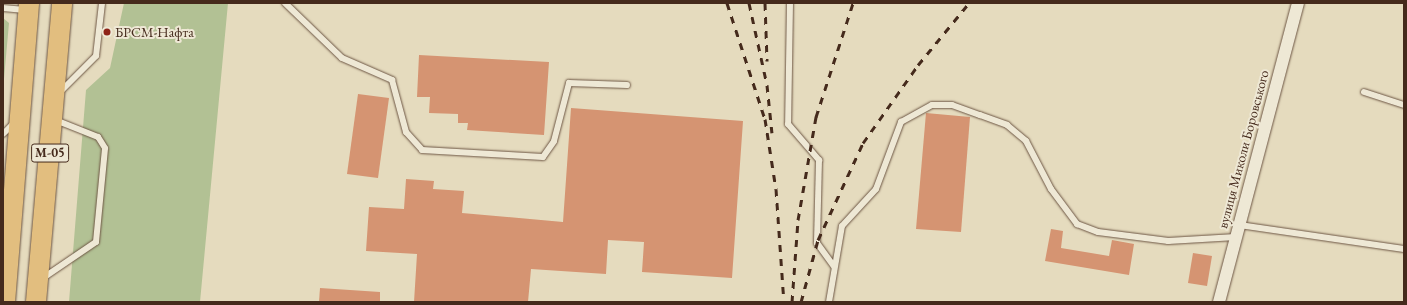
<!DOCTYPE html>
<html>
<head>
<meta charset="utf-8">
<style>
	body { margin:0 }
	#map { position:relative; width:1407px; height:305px; overflow:hidden; background:#e5dbbe; font-family:"EB Garamond",serif }
	div>[style] { position:absolute }
	[style*='--x'] { left:calc(var(--x)*1px); top:calc(var(--y)*1px); width:calc(var(--w)*1px); rotate:calc(var(--a)*1deg) }
	.green>* { inset:0; background:#b2c194 }
	.building>* { inset:0; background:#d59472 }
	.roads { filter:drop-shadow(0 0 1px #6d5644) drop-shadow(0 0 1px #6d5644) }
	.service>* { height:6px; margin:-3px; padding:0 3px; transform-origin:3px; border-radius:3px; background:#eee8d5 }
	.minor>* { height:12px; margin:-6px; padding:0 6px; transform-origin:6px; border-radius:6px; background:#eee8d5 }
	.primary>* { height:20px; margin:-10px; padding:0 10px; transform-origin:10px; border-radius:10px; background:#e2be7f }
	.rail>* { height:3px; margin-top:-1.5px; transform-origin:0; background:repeating-linear-gradient(90deg,#452a1c 0 7px,transparent 0 14px) }
	.dots>* { width:11px; height:11px; translate:-50% -50%; box-sizing:border-box; border:2px solid #eee8d5; border-radius:50% }
	span { translate:-50% -50%; white-space:nowrap; text-align:center; line-height:1.15; -webkit-text-stroke:4px #eee8d5; paint-order:stroke }
	.shield-label span { padding:1px 3px; background:#eee8d5; border:1px solid; border-radius:3px; -webkit-text-stroke-width:0 }
	.shield-label { font-size:13px; color:#452a1c; font-weight:700 }
	.poi-label { font-size:14px; color:#452a1c }
	.left { translate:0 -50%; text-align:left }
	.street-label { font-size:14px; color:#452a1c }
	.frame { position:absolute; inset:0; border:4px solid #452a1c; pointer-events:none }
</style>
</head>
<body>
<div id="map">
	<div class="green">
		<i style="clip-path:polygon(124px 3px,228px 3px,200px 302px,69px 302px,86px 90px,110px 68px)"></i>
		<i style="clip-path:polygon(3px 18px,9px 23px,3px 90px)"></i>
	</div>
	<div class="building">
		<i style="clip-path:polygon(419px 55px,549px 62px,544px 135px,467px 130px,468px 123px,458px 123px,458px 114px,429px 113px,430px 97px,417px 97px)"></i>
		<i style="clip-path:polygon(358px 94px,389px 98px,378px 178px,347px 174px)"></i>
		<i style="clip-path:polygon(571px 108px,743px 121px,732px 278px,642px 272px,644px 242px,608px 240px,606px 274px,531px 269px,528px 302px,414px 302px,417px 254px,366px 251px,369px 207px,404px 209px,406px 179px,434px 181px,433px 189px,464px 191px,462px 213px,563px 222px)"></i>
		<i style="clip-path:polygon(926px 113px,970px 117px,961px 232px,916px 229px)"></i>
		<i style="clip-path:polygon(1051px 229px,1063px 231px,1061px 248px,1109px 256px,1112px 240px,1134px 244px,1129px 275px,1045px 261px)"></i>
		<i style="clip-path:polygon(1193px 253px,1212px 256px,1207px 286px,1188px 283px)"></i>
		<i style="clip-path:polygon(320px 288px,380px 292px,380px 302px,319px 302px)"></i>
	</div>
	<div class="roads">
		<div class="service">
			<i style="--x:285;--y:3;--w:79;--a:44"></i>
			<i style="--x:342;--y:58;--w:55;--a:23.7"></i>
			<i style="--x:392;--y:80;--w:54;--a:74.9"></i>
			<i style="--x:406;--y:132;--w:24;--a:48"></i>
			<i style="--x:422;--y:150;--w:121;--a:3.3"></i>
			<i style="--x:543;--y:157;--w:19;--a:-55"></i>
			<i style="--x:554;--y:141;--w:60;--a:-75.5"></i>
			<i style="--x:569;--y:83;--w:58;--a:2"></i>
			<i style="--x:790;--y:3;--w:121;--a:90.9"></i>
			<i style="--x:788;--y:124;--w:48;--a:49.3"></i>
			<i style="--x:819;--y:160;--w:83;--a:91.4"></i>
			<i style="--x:817;--y:243;--w:29;--a:54"></i>
			<i style="--x:3;--y:8;--w:22;--a:5"></i>
			<i style="--x:60;--y:92;--w:51;--a:-45"></i>
			<i style="--x:96;--y:56;--w:53;--a:-83.5"></i>
			<i style="--x:1364;--y:92;--w:42;--a:18"></i>
			<i style="--x:3;--y:134;--w:16;--a:-45"></i>
			<i style="--x:1239;--y:225;--w:167;--a:8.3"></i>
			<i style="--x:43;--y:278;--w:64;--a:-34.2"></i>
			<i style="--x:96;--y:242;--w:94;--a:-84.5"></i>
			<i style="--x:105;--y:148;--w:13;--a:-122"></i>
			<i style="--x:98;--y:137;--w:46;--a:-158.4"></i>
			<i style="--x:829;--y:302;--w:77;--a:-80.3"></i>
			<i style="--x:842;--y:226;--w:50;--a:-47.4"></i>
			<i style="--x:876;--y:189;--w:72;--a:-69.5"></i>
			<i style="--x:901;--y:122;--w:35;--a:-29"></i>
			<i style="--x:932;--y:105;--w:20;--a:0"></i>
			<i style="--x:952;--y:105;--w:30;--a:20"></i>
			<i style="--x:980;--y:115;--w:29;--a:20"></i>
			<i style="--x:1007;--y:125;--w:25;--a:40"></i>
			<i style="--x:1026;--y:141;--w:54;--a:62.5"></i>
			<i style="--x:1051;--y:189;--w:44;--a:53.4"></i>
			<i style="--x:1077;--y:224;--w:22;--a:21"></i>
			<i style="--x:1098;--y:232;--w:71;--a:7.3"></i>
			<i style="--x:1168;--y:241;--w:68;--a:-3.4"></i>
		</div>
		<div class="minor">
			<i style="--x:1219;--y:302;--w:309;--a:-75.2"></i>
		</div>
		<div class="primary">
			<i style="--x:5;--y:302;--w:300;--a:-85.4"></i>
			<i style="--x:36;--y:302;--w:300;--a:-85"></i>
		</div>
	</div>
	<div class="rail">
		<i style="--x:727;--y:3;--w:122;--a:71.9"></i>
		<i style="--x:765;--y:119;--w:71;--a:81.1"></i>
		<i style="--x:776;--y:189;--w:113;--a:86"></i>
		<i style="--x:749;--y:3;--w:84;--a:77.6"></i>
		<i style="--x:767;--y:85;--w:48;--a:84.1"></i>
		<i style="--x:765;--y:3;--w:58;--a:88"></i>
		<i style="--x:792;--y:302;--w:82;--a:-85.8"></i>
		<i style="--x:798;--y:220;--w:105;--a:-80.1"></i>
		<i style="--x:816;--y:117;--w:120;--a:-72"></i>
		<i style="--x:801;--y:302;--w:64;--a:-74.7"></i>
		<i style="--x:818;--y:240;--w:107;--a:-65.1"></i>
		<i style="--x:863;--y:143;--w:95;--a:-54.8"></i>
		<i style="--x:918;--y:65;--w:80;--a:-50.6"></i>
	</div>
	<div class="dots">
		<i style="left:107px;top:32px;background:#8f2418"></i>
	</div>
	<div class="shield-label">
		<span style="left:50px;top:153px">М-05</span>
	</div>
	<div class="poi-label">
		<span class="left" style="left:115px;top:32px">БРСМ-Нафта</span>
	</div>
	<div class="street-label">
		<span style="left:1243px;top:149px;rotate:-75deg">вулиця Миколи Боровського</span>
	</div>
	<div class="frame"></div>
</div>
</body>
</html>
